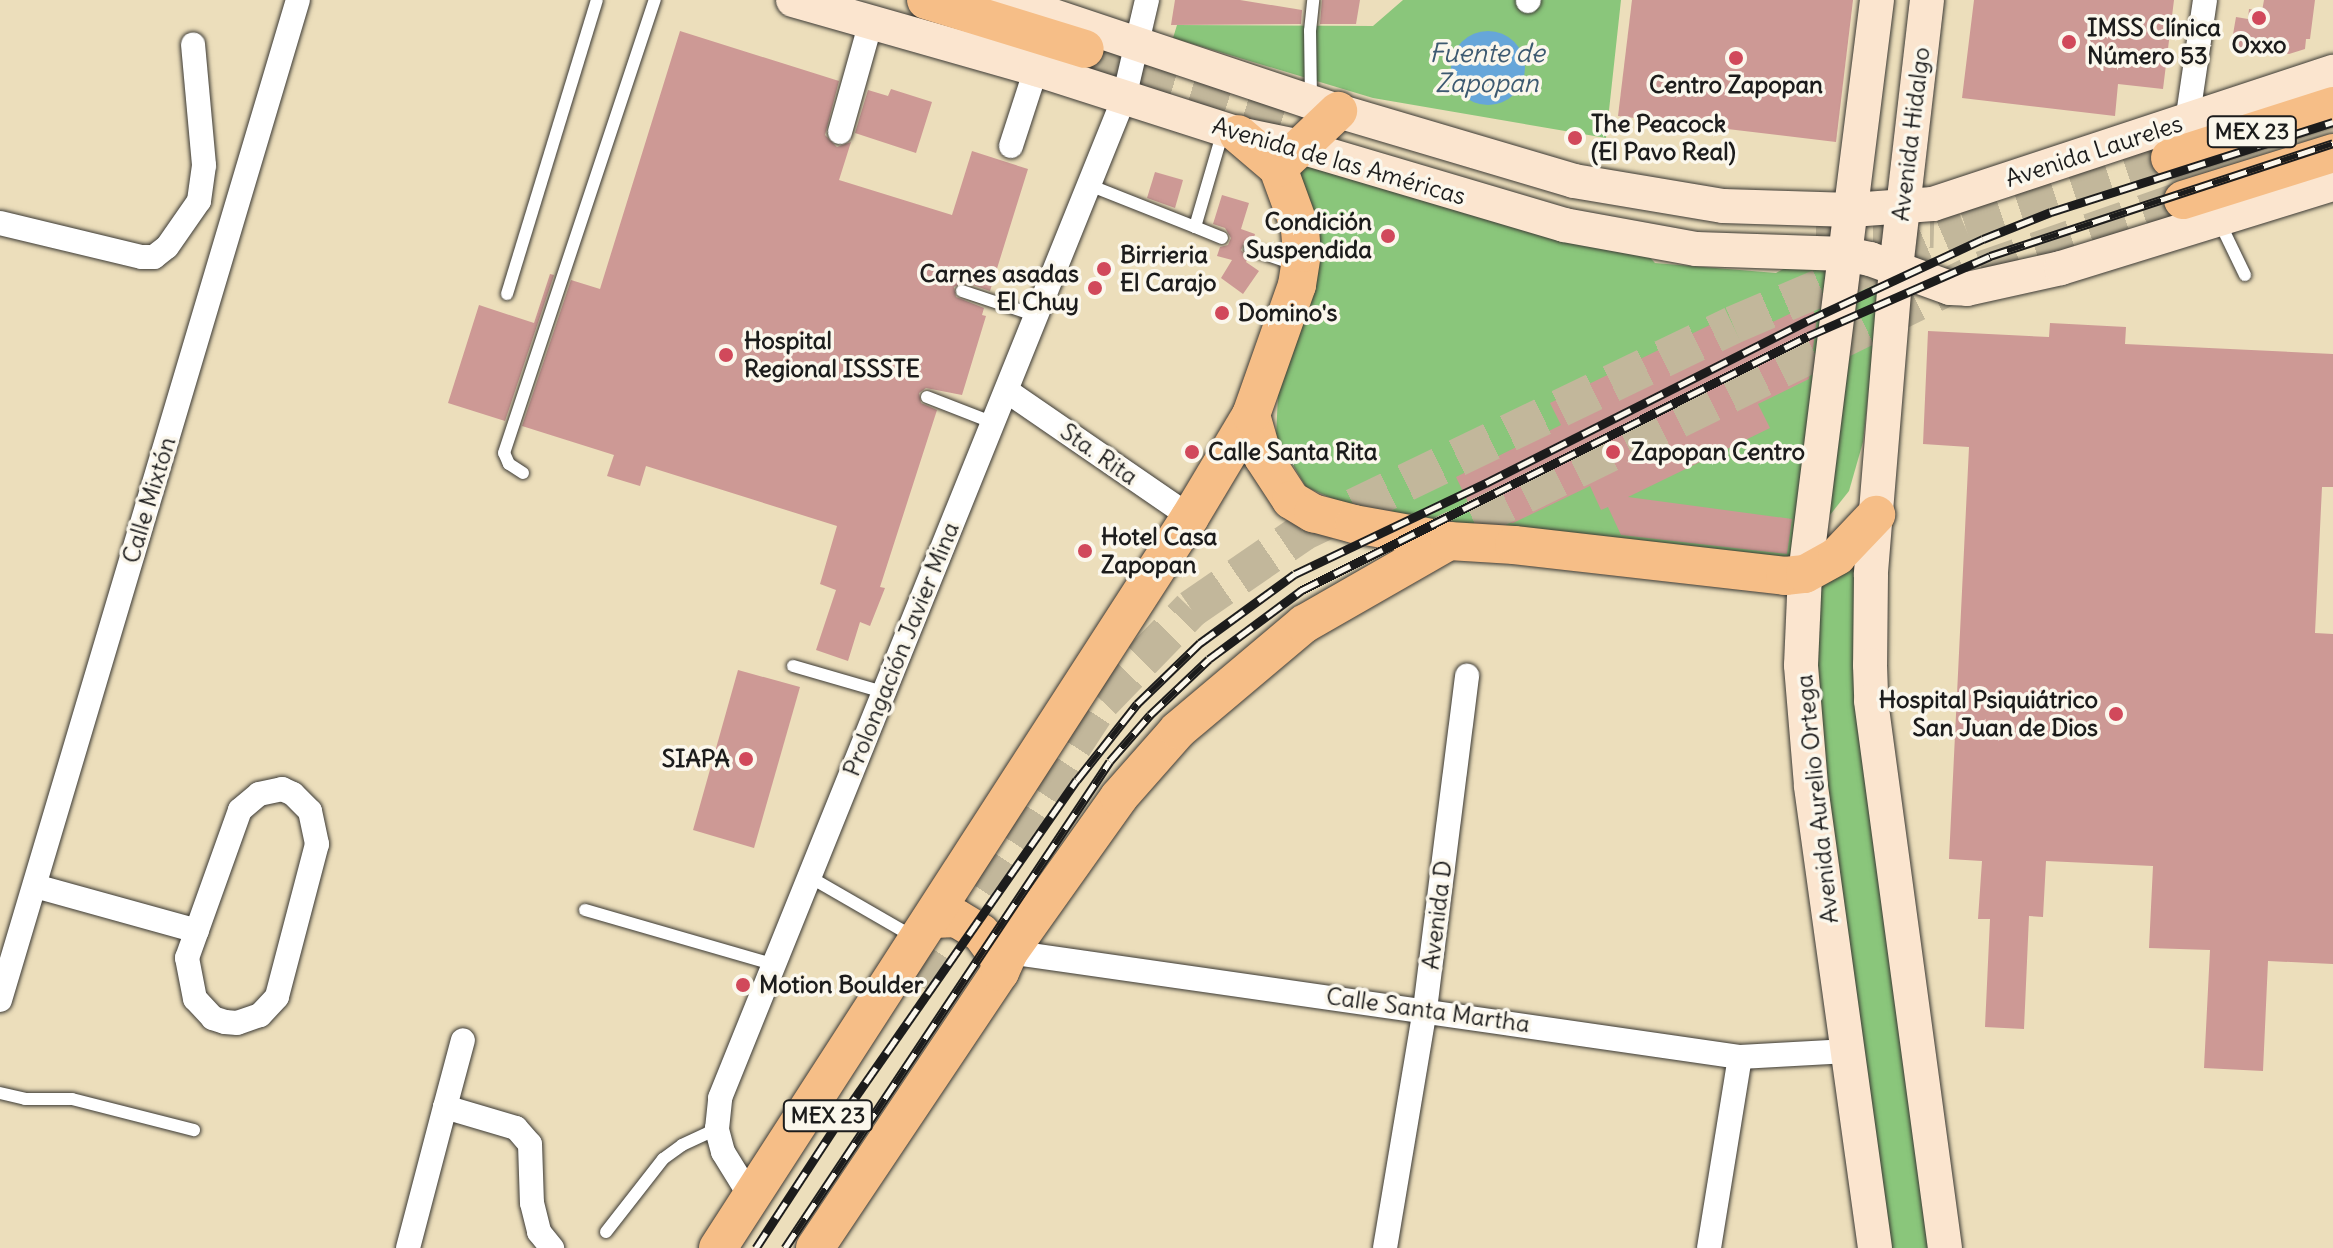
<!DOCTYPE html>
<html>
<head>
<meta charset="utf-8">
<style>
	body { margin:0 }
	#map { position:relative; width:2333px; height:1248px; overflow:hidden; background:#ecdebb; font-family:Delius,sans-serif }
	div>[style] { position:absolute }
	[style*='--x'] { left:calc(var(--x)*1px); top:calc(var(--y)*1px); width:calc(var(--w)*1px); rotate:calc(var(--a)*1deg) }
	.green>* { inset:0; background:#8ac67b }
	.water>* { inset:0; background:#66a6d9 }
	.round { border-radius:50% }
	.building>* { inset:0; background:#cd9995 }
	.primary-tunnel>* { height:38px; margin-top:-19px; transform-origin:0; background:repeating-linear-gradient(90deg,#c2b79b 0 38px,transparent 0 57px) }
	.roads { filter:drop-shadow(0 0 2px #3b3934) drop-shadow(0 0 2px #3b3934) }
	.lane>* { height:12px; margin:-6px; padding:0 6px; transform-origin:6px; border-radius:6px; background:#fff }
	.street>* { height:24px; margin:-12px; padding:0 12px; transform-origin:12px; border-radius:12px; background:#fff }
	.secondary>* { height:34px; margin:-17px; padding:0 17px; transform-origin:17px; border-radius:17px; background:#fbe5cf }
	.primary>* { height:38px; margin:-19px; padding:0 19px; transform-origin:19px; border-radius:19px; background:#f6be87 }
	.rail>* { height:9px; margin-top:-4.5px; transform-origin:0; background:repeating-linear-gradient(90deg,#fbf7ec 0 18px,#1c1c1c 0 36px); box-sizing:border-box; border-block:2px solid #1c1c1c }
	.dots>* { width:22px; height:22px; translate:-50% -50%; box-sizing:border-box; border:4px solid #fbf7ec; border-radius:50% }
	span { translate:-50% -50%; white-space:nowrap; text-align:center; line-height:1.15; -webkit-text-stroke:7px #fbf7ec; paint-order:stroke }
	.shield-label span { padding:2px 6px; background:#fbf7ec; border:2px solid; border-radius:6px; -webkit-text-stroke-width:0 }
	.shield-label { font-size:22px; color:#1c1c1c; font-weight:700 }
	.poi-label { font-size:24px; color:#1c1c1c; font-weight:700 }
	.left { translate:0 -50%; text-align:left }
	.right { translate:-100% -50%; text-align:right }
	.street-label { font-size:24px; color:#1c1c1c }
	.water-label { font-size:26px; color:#3d5a71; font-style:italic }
</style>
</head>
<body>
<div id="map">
	<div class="green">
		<i style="clip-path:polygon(1403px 0,1621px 0,1606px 138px,1373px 98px,1173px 38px,1177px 25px,1373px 26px)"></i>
		<i style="clip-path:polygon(1310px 164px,1643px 250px,1655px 263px,1776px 273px,1803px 258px,1827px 259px,1795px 563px,1523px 537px,1338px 501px,1306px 487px,1276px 436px,1279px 376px,1301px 168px)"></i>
		<i style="clip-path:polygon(1854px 278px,1881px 280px,1863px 442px,1849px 491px,1826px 520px)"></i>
		<i style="clip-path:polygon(1854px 564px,1859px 669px,1933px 1248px,1883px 1248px,1849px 1012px,1806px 592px)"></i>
	</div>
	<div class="water">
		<i class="round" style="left:1451px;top:31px;width:74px;height:74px"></i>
	</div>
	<div class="building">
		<i style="clip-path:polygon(1175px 0,1240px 0,1302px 10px,1301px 24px,1171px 25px)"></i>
		<i style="clip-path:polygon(1322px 0,1360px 0,1356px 24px,1320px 24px)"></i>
		<i style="clip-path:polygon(1632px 0,1853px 0,1836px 142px,1618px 116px)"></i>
		<i style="clip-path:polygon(1974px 0,2174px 0,2163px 89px,2118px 84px,2115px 116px,1962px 98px)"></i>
		<i style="clip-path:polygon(2264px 0,2315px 0,2310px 39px,2306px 39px,2305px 49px,2289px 54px,2231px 46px,2236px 17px,2248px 19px,2249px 9px,2262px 11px)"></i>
		<i style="clip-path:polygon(680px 31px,839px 81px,825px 135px,837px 147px,851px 142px,839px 180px,952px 215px,972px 151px,1028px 169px,990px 291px,964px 282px,954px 287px,956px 297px,984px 308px,982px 315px,986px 316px,962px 395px,926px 388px,919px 393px,921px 403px,937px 410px,880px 587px,885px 588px,870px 626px,860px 622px,848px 661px,816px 650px,836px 590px,820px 584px,837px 526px,646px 466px,640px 486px,607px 476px,614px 455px,522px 426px,571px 280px,600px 289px)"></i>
		<i style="clip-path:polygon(891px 89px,932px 102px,916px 153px,855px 133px,868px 90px,888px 96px)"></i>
		<i style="clip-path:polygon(1155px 172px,1183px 180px,1175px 208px,1147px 198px)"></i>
		<i style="clip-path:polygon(1222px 195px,1249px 203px,1241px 229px,1255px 234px,1253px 241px,1245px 242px,1241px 250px,1248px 258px,1246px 262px,1259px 271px,1243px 294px,1221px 278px,1232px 260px,1217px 256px,1220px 247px,1228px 245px,1231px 238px,1225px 228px,1213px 224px)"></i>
		<i style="clip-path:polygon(550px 274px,554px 275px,505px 421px,448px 403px,479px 305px,534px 323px)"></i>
		<i style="clip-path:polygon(1810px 304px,1817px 318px,1809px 379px,1758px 404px,1770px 428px,1628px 497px,1792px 519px,1787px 554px,1621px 535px,1608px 507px,1601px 510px,1590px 486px,1513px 523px,1477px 521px,1456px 477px,1561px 425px,1550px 403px,1718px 321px,1729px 343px)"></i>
		<i style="clip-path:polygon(2050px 323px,2126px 327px,2125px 344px,2333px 354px,2333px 487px,2322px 487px,2315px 633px,2333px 634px,2333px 964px,2268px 961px,2263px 1071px,2204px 1068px,2210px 950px,2149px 948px,2153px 866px,2046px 861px,2043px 917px,2029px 916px,2024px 1029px,1985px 1027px,1990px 919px,1978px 919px,1982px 861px,1949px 859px,1969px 447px,1923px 444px,1928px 331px,2049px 337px)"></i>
		<i style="clip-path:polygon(738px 670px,800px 687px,754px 848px,693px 830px)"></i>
	</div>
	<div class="primary-tunnel">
		<i style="--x:1085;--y:49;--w:220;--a:16.9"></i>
		<i style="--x:1816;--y:226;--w:118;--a:1.5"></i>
		<i style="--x:1422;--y:545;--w:624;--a:-26.15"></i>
		<i style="--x:1982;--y:270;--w:213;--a:-19.2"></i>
		<i style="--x:917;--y:984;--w:338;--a:-56.8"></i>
		<i style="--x:1102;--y:701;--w:128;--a:-45.9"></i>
		<i style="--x:1191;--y:609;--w:136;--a:-34.5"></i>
		<i style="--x:1303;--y:532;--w:477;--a:-25.7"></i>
		<i style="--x:1733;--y:325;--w:252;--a:-23.1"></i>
		<i style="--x:1965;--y:226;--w:216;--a:-18.4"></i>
	</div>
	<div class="roads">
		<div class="lane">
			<i style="--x:1311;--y:100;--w:69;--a:-90.8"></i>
			<i style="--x:1310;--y:31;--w:31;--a:-84"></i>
			<i style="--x:1089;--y:185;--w:114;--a:21.6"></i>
			<i style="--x:1195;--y:227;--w:100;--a:-73.7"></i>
			<i style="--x:2219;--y:221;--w:60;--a:64.3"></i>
			<i style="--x:1195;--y:227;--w:29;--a:22"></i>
			<i style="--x:1250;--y:249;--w:50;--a:18.8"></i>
			<i style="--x:962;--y:291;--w:79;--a:18.4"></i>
			<i style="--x:507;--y:294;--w:307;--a:-73"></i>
			<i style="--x:927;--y:397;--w:72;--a:21.2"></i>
			<i style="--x:523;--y:473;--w:17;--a:-147"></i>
			<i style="--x:509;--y:464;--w:12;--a:-114"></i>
			<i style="--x:504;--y:453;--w:478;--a:-71.6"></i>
			<i style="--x:793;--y:666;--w:94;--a:16.1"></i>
			<i style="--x:808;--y:876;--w:120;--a:30"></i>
			<i style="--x:585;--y:910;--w:195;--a:16.1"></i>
			<i style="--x:0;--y:1093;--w:26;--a:13"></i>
			<i style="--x:25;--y:1099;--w:47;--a:0"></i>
			<i style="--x:72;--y:1099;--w:126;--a:14.3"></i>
			<i style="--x:606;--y:1232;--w:93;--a:-52"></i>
			<i style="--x:663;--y:1159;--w:24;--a:-36"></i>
			<i style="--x:682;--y:1145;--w:38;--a:-25"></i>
		</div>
		<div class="street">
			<i style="--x:1528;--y:1;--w:1;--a:-45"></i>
			<i style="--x:2187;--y:122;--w:123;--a:-81.6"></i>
			<i style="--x:840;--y:132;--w:114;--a:-74.3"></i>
			<i style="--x:1011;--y:146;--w:81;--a:-72"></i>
			<i style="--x:0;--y:223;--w:146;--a:13.5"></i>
			<i style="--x:142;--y:257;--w:12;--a:0"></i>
			<i style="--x:154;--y:257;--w:16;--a:-38"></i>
			<i style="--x:167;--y:247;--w:56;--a:-55.2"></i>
			<i style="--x:199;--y:201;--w:36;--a:-82"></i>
			<i style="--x:204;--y:165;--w:121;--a:-95.2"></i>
			<i style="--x:1007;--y:391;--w:222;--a:34.5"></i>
			<i style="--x:282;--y:789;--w:12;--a:24"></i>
			<i style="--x:293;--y:794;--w:24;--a:45"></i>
			<i style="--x:310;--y:811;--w:34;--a:78"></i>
			<i style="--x:317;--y:844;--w:158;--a:104.7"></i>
			<i style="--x:277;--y:997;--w:25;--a:133"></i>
			<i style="--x:260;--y:1015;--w:24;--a:161"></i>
			<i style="--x:237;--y:1023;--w:12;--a:-175"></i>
			<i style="--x:225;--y:1022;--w:13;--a:-162"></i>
			<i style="--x:213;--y:1018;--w:26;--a:-133"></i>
			<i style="--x:195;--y:999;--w:42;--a:-101"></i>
			<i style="--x:187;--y:958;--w:157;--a:-70.3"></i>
			<i style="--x:240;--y:810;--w:25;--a:-40"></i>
			<i style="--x:259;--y:794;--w:24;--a:-12"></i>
			<i style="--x:35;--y:886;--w:168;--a:15.5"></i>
			<i style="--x:1009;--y:952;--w:739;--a:8.17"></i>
			<i style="--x:1740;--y:1057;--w:108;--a:-3.2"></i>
			<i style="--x:0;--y:1000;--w:1043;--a:-73.41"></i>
			<i style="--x:445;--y:1107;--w:69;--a:-75"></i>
			<i style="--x:752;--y:1199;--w:55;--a:-121.7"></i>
			<i style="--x:723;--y:1152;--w:24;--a:-105"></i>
			<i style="--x:717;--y:1129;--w:31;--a:-84"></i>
			<i style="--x:720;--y:1098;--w:1079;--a:-68"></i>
			<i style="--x:1124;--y:98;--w:101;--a:-76.8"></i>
			<i style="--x:408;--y:1248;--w:146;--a:-75.3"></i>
			<i style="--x:445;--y:1107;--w:74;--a:16.5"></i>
			<i style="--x:516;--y:1128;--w:21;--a:49"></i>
			<i style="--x:530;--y:1144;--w:59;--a:88.1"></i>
			<i style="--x:532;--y:1203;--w:30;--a:76"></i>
			<i style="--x:539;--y:1232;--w:21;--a:51"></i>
			<i style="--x:1385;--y:1248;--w:242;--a:-80.5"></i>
			<i style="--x:1425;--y:1009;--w:336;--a:-82.8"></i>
			<i style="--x:1709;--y:1248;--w:193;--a:-80.8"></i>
		</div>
		<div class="secondary">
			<i style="--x:793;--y:0;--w:253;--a:15.9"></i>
			<i style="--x:1036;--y:69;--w:212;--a:17.8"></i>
			<i style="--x:1238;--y:134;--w:64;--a:11.7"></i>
			<i style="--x:1301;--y:147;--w:274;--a:16.5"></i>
			<i style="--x:1564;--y:225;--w:134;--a:10.3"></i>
			<i style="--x:1696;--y:249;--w:150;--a:1.9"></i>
			<i style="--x:1846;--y:254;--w:25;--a:12"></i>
			<i style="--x:1870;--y:259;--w:85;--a:19.9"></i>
			<i style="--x:1950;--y:288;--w:17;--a:3"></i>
			<i style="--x:1967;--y:289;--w:96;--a:-12.6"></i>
			<i style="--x:2061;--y:268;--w:285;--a:-17.2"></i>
			<i style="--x:1006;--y:0;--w:350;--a:18.5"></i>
			<i style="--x:1338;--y:111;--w:246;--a:16.5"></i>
			<i style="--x:1574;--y:181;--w:151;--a:9.5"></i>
			<i style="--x:1723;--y:206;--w:129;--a:1.8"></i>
			<i style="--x:1852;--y:210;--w:81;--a:-4.2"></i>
			<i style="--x:1933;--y:204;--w:421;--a:-18.3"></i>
			<i style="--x:1927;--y:0;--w:270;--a:96.6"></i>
			<i style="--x:1896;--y:268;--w:308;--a:94.7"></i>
			<i style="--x:1871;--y:575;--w:90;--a:90.6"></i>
			<i style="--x:1870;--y:665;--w:36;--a:88"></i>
			<i style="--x:1871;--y:701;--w:552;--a:82.3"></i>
			<i style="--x:1875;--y:1248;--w:467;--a:-97.9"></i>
			<i style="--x:1811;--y:785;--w:120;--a:-94.8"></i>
			<i style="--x:1801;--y:665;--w:91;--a:-87.5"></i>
			<i style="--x:1805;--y:574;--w:578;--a:-82.85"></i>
		</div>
		<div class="primary">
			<i style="--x:926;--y:0;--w:166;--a:17.1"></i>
			<i style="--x:2170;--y:158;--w:171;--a:-17.7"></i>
			<i style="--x:1278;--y:168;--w:83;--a:-43.5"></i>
			<i style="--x:2183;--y:200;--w:157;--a:-17.4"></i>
			<i style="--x:1251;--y:415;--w:44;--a:74.1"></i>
			<i style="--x:1263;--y:457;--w:51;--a:56.9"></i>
			<i style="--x:1291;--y:500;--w:26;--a:31"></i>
			<i style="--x:1313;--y:513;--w:42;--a:15"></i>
			<i style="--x:1354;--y:524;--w:97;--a:10.1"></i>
			<i style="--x:933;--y:919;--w:23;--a:-2"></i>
			<i style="--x:956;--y:918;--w:29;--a:31"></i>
			<i style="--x:981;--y:933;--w:31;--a:54"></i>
			<i style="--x:999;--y:958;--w:14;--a:86"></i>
			<i style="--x:718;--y:1248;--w:870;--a:-57.15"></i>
			<i style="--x:1190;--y:517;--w:119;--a:-59.1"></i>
			<i style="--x:1251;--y:415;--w:138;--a:-70.5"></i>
			<i style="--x:1297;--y:285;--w:32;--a:-81"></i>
			<i style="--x:1302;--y:253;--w:25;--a:-95"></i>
			<i style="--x:1300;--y:228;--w:64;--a:-110.1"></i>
			<i style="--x:1278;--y:168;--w:52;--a:-139.6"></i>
			<i style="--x:815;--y:1248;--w:332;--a:-56.2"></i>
			<i style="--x:1000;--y:972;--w:22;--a:-66"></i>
			<i style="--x:1009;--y:952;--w:190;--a:-54.6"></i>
			<i style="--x:1119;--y:797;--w:89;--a:-48.6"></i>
			<i style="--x:1178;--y:730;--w:165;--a:-40.1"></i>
			<i style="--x:1304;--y:624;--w:167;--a:-29.8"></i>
			<i style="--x:1449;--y:541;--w:65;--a:3.5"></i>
			<i style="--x:1514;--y:545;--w:273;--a:6.5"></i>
			<i style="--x:1785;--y:576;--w:20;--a:-6"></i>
			<i style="--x:1805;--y:574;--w:37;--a:-29"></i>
			<i style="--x:1837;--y:556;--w:57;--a:-46.4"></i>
		</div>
	</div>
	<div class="rail">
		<i style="--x:756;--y:1248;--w:163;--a:-56.8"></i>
		<i style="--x:845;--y:1112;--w:405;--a:-55.1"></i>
		<i style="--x:1077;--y:780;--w:97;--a:-51.7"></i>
		<i style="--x:1137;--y:704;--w:88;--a:-44.1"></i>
		<i style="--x:1200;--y:643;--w:117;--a:-36"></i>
		<i style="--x:1295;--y:574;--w:212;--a:-25.5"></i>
		<i style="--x:1486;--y:483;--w:360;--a:-26.8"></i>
		<i style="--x:1807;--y:321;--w:194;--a:-25"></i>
		<i style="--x:1983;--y:239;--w:73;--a:-21.7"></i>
		<i style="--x:2051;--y:212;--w:296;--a:-17.7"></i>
		<i style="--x:785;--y:1248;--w:585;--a:-56.28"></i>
		<i style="--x:1110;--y:761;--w:61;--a:-49"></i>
		<i style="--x:1150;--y:715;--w:81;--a:-43.5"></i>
		<i style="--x:1209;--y:659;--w:116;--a:-36.6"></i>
		<i style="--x:1302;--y:590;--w:566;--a:-26.66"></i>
		<i style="--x:1808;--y:336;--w:199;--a:-23.7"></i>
		<i style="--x:1990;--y:256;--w:361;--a:-18.2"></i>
	</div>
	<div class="dots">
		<i style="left:2259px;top:18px;background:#d1495b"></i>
		<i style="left:2069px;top:42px;background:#d1495b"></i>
		<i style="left:1736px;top:58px;background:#d1495b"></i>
		<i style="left:1575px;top:138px;background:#d1495b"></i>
		<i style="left:1388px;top:236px;background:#d1495b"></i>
		<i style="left:1104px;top:269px;background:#d1495b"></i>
		<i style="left:1095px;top:288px;background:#d1495b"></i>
		<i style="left:1222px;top:313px;background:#d1495b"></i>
		<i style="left:726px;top:355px;background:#d1495b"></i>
		<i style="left:1192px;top:452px;background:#d1495b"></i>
		<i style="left:1613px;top:452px;background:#d1495b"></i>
		<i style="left:1085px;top:551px;background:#d1495b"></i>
		<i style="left:2116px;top:714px;background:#d1495b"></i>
		<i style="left:746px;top:759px;background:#d1495b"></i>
		<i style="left:743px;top:985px;background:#d1495b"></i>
	</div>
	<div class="shield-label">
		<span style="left:2252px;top:132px">MEX 23</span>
		<span style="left:828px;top:1116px">MEX 23</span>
	</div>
	<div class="poi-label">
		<span class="left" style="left:2087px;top:42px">IMSS Clínica<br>Número 53</span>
		<span style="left:2259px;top:45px">Oxxo</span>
		<span style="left:1736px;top:85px">Centro Zapopan</span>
		<span class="left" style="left:1591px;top:138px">The Peacock<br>(El Pavo Real)</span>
		<span class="right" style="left:1372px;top:236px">Condición<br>Suspendida</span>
		<span class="left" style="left:1120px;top:269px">Birrieria<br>El Carajo</span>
		<span class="right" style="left:1079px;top:288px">Carnes asadas<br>El Chuy</span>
		<span class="left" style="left:1238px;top:313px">Domino's</span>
		<span class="left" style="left:744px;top:355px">Hospital<br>Regional ISSSTE</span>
		<span class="left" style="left:1208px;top:452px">Calle Santa Rita</span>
		<span class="left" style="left:1631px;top:452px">Zapopan Centro</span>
		<span class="left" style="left:1101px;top:551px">Hotel Casa<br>Zapopan</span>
		<span class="right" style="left:2098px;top:714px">Hospital Psiquiátrico<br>San Juan de Dios</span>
		<span class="right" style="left:730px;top:759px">SIAPA</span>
		<span class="left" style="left:759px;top:985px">Motion Boulder</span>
	</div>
	<div class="street-label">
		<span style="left:1911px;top:134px;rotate:-83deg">Avenida Hidalgo</span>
		<span style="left:2094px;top:151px;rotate:-18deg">Avenida Laureles</span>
		<span style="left:1339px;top:161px;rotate:16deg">Avenida de las Américas</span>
		<span style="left:1099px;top:454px;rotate:35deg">Sta. Rita</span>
		<span style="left:149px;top:500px;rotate:-73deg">Calle Mixtón</span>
		<span style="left:901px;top:649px;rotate:-68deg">Prolongación Javier Mina</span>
		<span style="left:1817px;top:799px;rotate:-96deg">Avenida Aurelio Ortega</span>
		<span style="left:1437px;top:915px;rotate:-83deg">Avenida D</span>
		<span style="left:1428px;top:1010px;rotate:8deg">Calle Santa Martha</span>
	</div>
	<div class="water-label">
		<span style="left:1487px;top:68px">Fuente de<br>Zapopan</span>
	</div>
</div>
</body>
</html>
